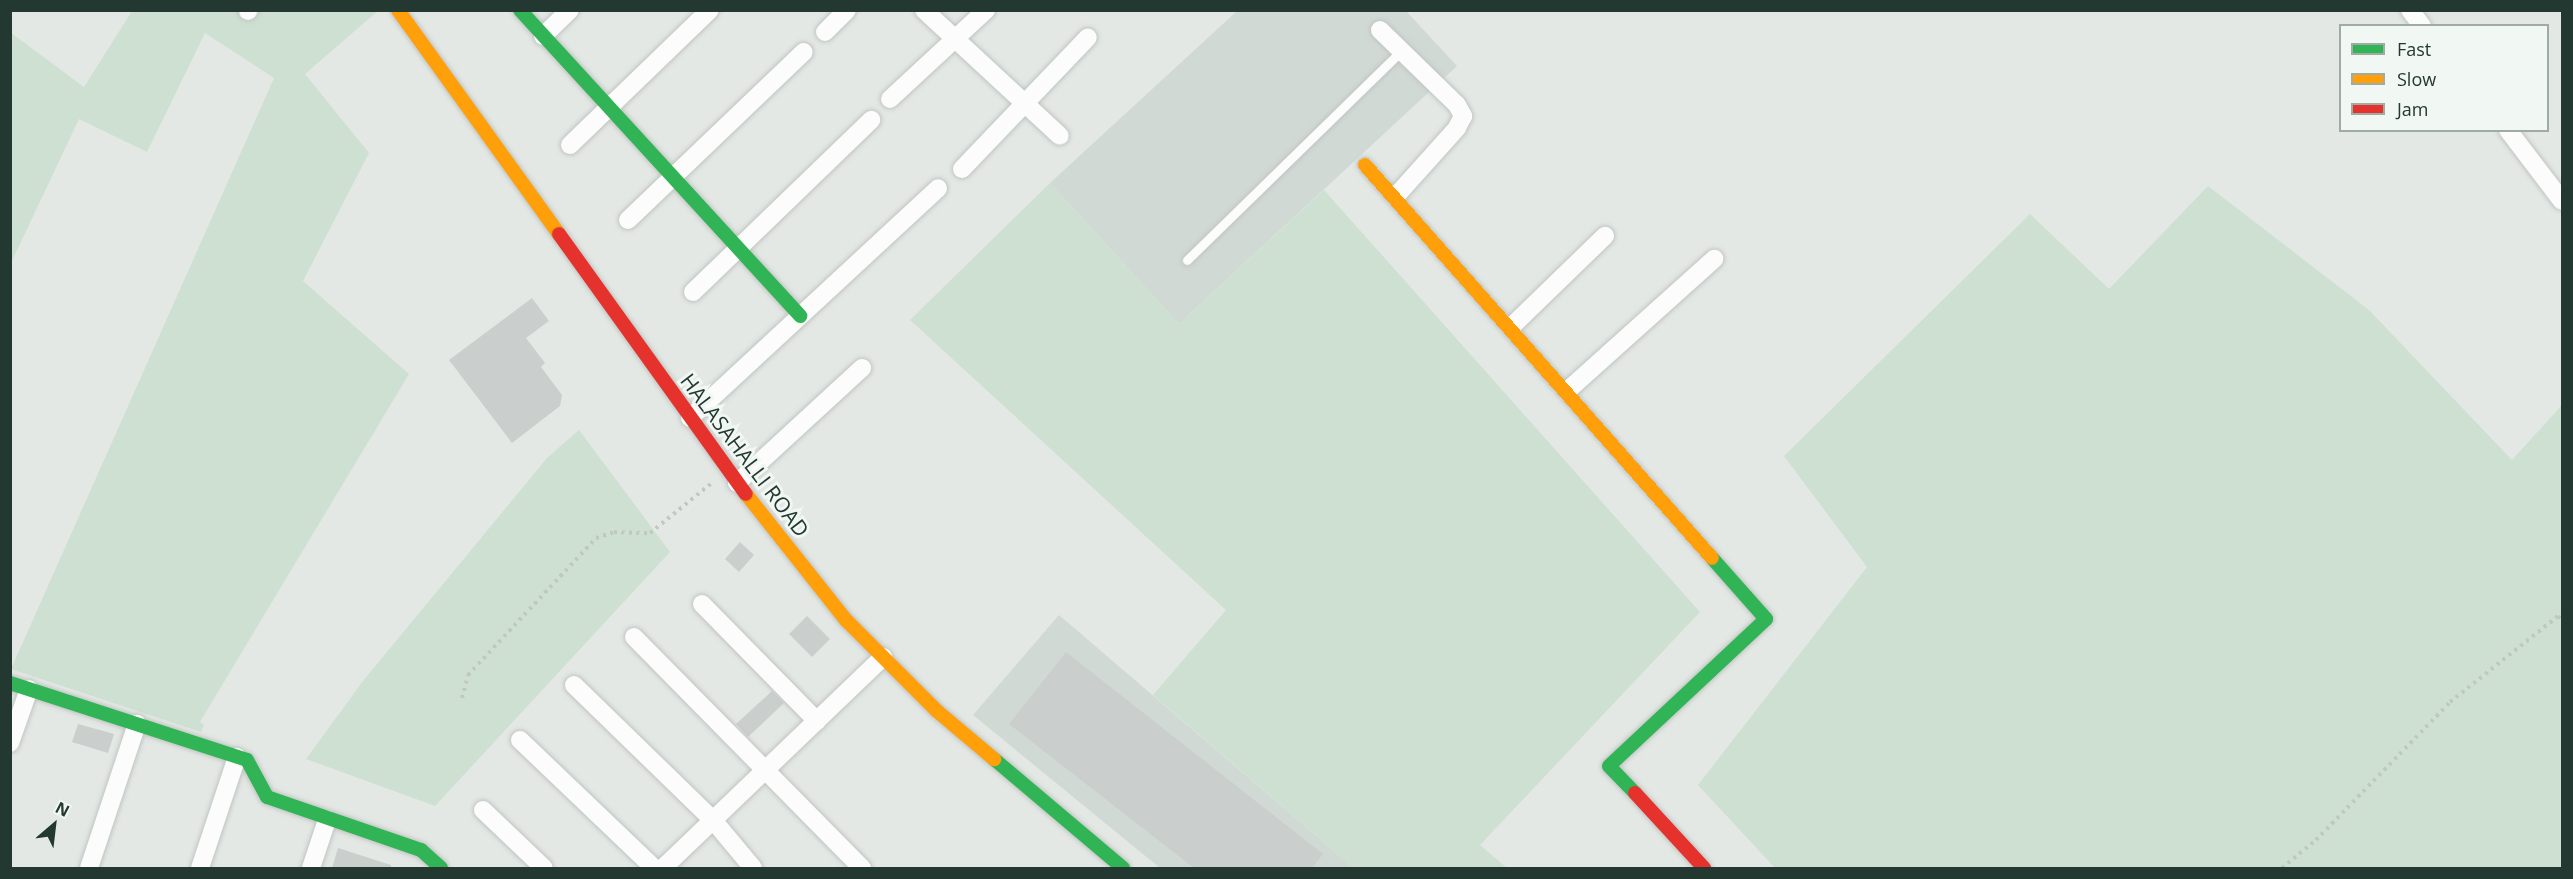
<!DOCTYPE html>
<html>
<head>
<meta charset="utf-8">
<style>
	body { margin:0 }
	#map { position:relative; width:2573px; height:879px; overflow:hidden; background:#e3e8e5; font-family:"Open Sans",sans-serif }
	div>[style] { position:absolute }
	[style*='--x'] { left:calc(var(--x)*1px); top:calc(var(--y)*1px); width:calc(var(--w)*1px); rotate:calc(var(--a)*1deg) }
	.built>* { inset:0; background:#d1d9d5 }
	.green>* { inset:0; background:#cee0d1 }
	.building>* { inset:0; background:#cacfcd }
	.path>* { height:4px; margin-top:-2px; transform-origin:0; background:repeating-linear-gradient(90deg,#c0c8c4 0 3px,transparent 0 7.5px) }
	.roads { filter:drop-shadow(0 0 2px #c0c5c2) drop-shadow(0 0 2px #c0c5c2) }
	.lane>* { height:9px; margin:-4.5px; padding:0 4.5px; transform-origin:4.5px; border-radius:4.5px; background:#fbfcfb }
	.street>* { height:18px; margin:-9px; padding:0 9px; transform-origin:9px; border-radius:9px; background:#fbfcfb }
	.fast>* { height:14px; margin:-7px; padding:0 7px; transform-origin:7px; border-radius:7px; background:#30b455 }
	.slow>* { height:14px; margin:-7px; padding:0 7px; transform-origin:7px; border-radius:7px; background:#ff9f0a }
	.jam>* { height:14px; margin:-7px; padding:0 7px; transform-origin:7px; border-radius:7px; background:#e5322d }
	span { translate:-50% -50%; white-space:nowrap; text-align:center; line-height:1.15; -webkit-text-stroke:6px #f1f7f3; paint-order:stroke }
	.street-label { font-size:21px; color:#233831 }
	.frame { position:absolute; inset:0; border:12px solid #233831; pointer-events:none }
	.legend { position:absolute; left:2339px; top:24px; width:210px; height:108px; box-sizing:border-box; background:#f1f7f3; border:2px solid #9faba5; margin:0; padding:8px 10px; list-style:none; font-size:18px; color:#233831 }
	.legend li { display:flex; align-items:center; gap:12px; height:30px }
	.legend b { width:30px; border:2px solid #9faba5 }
	.north { position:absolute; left:24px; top:795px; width:60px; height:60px; -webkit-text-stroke:4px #f1f7f3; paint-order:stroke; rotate:28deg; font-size:16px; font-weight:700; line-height:24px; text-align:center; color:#233831 }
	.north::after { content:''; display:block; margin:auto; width:21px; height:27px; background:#233831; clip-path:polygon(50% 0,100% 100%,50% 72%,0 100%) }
</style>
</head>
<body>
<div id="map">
	<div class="built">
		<i style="clip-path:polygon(1237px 11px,1406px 11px,1457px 66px,1179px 324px,1050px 183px)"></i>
		<i style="clip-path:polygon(1059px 615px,1354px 868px,1160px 868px,973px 715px)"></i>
	</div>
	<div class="green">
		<i style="clip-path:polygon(379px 10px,305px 74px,369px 153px,303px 281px,409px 374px,200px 722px,204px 725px,201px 732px,11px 669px,274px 78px,205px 33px,147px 152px,79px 119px,11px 263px,10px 32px,84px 87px,132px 11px)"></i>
		<i style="clip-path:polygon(1050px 183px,1179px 324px,1324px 190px,1700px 612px,1480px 845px,1507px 868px,1354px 868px,1153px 695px,1226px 610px,910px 320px)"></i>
		<i style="clip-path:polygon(2208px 186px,2369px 310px,2512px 460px,2562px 405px,2562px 868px,1775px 868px,1698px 785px,1867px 567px,1784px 456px,2030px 214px,2109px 289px)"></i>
		<i style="clip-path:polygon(579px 430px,670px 552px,435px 806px,306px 759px,363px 681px,547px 458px)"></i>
	</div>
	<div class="building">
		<i style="clip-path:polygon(532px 298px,549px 321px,526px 338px,545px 363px,541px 367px,562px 395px,560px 406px,512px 443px,449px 360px)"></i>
		<i style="clip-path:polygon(740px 542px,754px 555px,739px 572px,725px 559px)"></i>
		<i style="clip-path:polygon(807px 616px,830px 639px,812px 657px,789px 634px)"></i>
		<i style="clip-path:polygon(1066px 652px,1323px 854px,1312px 868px,1194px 868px,1009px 724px)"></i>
		<i style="clip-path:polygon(772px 691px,784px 703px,748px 737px,736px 724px)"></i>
		<i style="clip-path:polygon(78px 724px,114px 734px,108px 753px,72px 742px)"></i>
		<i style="clip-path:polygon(338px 848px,391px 865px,391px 868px,332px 868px)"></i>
	</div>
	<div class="path">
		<i style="--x:462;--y:698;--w:24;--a:-75"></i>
		<i style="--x:468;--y:675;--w:187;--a:-46.9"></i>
		<i style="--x:596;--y:538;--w:19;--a:-18"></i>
		<i style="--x:614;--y:532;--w:36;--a:2"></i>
		<i style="--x:650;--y:533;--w:81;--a:-39"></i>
		<i style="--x:2282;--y:868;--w:44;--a:-39.5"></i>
		<i style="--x:2316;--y:840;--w:192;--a:-45.8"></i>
		<i style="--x:2450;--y:702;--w:138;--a:-38.5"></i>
		<i style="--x:2558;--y:616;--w:6;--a:45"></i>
	</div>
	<div class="roads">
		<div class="lane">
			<i style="--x:1187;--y:260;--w:299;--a:-44.3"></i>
		</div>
		<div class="street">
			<i style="--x:924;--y:10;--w:185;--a:42.8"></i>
			<i style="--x:2410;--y:10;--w:20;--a:53"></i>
			<i style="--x:248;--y:11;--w:1;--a:-45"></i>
			<i style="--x:1380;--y:30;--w:107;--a:44.2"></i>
			<i style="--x:1457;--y:105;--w:13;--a:61"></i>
			<i style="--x:1463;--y:116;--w:13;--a:117"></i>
			<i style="--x:1457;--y:128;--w:91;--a:131.9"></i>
			<i style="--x:825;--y:32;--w:31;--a:-45"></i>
			<i style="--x:543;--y:36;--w:37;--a:-44"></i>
			<i style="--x:890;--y:99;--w:131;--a:-42.8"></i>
			<i style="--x:2508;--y:130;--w:89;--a:52.7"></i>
			<i style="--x:570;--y:145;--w:194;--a:-44"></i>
			<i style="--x:962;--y:169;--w:182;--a:-46.3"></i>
			<i style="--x:628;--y:220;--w:243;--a:-43.7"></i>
			<i style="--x:693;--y:292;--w:248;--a:-44"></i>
			<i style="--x:1511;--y:327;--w:131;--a:-44.1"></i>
			<i style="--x:1567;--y:391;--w:198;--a:-41.9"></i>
			<i style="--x:690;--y:418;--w:338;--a:-42.8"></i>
			<i style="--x:737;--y:483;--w:170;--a:-42.6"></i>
			<i style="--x:702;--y:604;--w:164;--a:45.5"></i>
			<i style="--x:634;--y:637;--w:325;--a:45.4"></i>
			<i style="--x:574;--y:685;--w:194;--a:44.2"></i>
			<i style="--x:713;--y:820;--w:62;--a:50.2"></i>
			<i style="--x:520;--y:740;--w:185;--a:43.7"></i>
			<i style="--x:10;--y:743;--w:57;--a:-70.6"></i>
			<i style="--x:483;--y:810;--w:84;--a:43.6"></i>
			<i style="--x:89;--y:868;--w:152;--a:-71.6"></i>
			<i style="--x:200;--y:868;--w:117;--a:-71.6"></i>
			<i style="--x:311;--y:868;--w:51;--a:-71.6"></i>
			<i style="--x:663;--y:868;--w:305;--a:-43.8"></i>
		</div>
		<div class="fast">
			<i style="--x:520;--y:10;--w:415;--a:47.5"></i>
			<i style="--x:10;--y:683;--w:249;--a:18"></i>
			<i style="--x:247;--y:760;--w:42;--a:61.6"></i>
			<i style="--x:267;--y:797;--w:163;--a:19"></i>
			<i style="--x:421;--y:850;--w:27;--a:42"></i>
			<i style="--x:994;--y:759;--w:169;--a:40.2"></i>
			<i style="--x:1635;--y:793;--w:37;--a:-134"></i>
			<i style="--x:1609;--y:766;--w:215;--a:-43.1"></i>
			<i style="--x:1766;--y:619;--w:81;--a:-131.5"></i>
		</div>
		<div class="slow">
			<i style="--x:398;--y:10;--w:276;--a:54.3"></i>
			<i style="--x:1365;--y:165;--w:524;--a:48.56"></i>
			<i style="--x:746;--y:494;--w:161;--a:51.6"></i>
			<i style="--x:846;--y:620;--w:129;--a:45"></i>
			<i style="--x:937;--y:711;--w:75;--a:40.1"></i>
		</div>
		<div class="jam">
			<i style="--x:559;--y:234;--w:320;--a:54.3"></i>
			<i style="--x:1635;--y:793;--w:102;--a:47.4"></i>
		</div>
	</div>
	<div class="street-label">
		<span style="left:745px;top:455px;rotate:53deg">HALASAHALLI ROAD</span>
	</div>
	<div class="frame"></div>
	<ul class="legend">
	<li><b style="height:8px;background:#30b455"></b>Fast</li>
	<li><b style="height:8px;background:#ff9f0a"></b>Slow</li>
	<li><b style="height:8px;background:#e5322d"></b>Jam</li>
	</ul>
	<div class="north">N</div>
</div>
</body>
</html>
